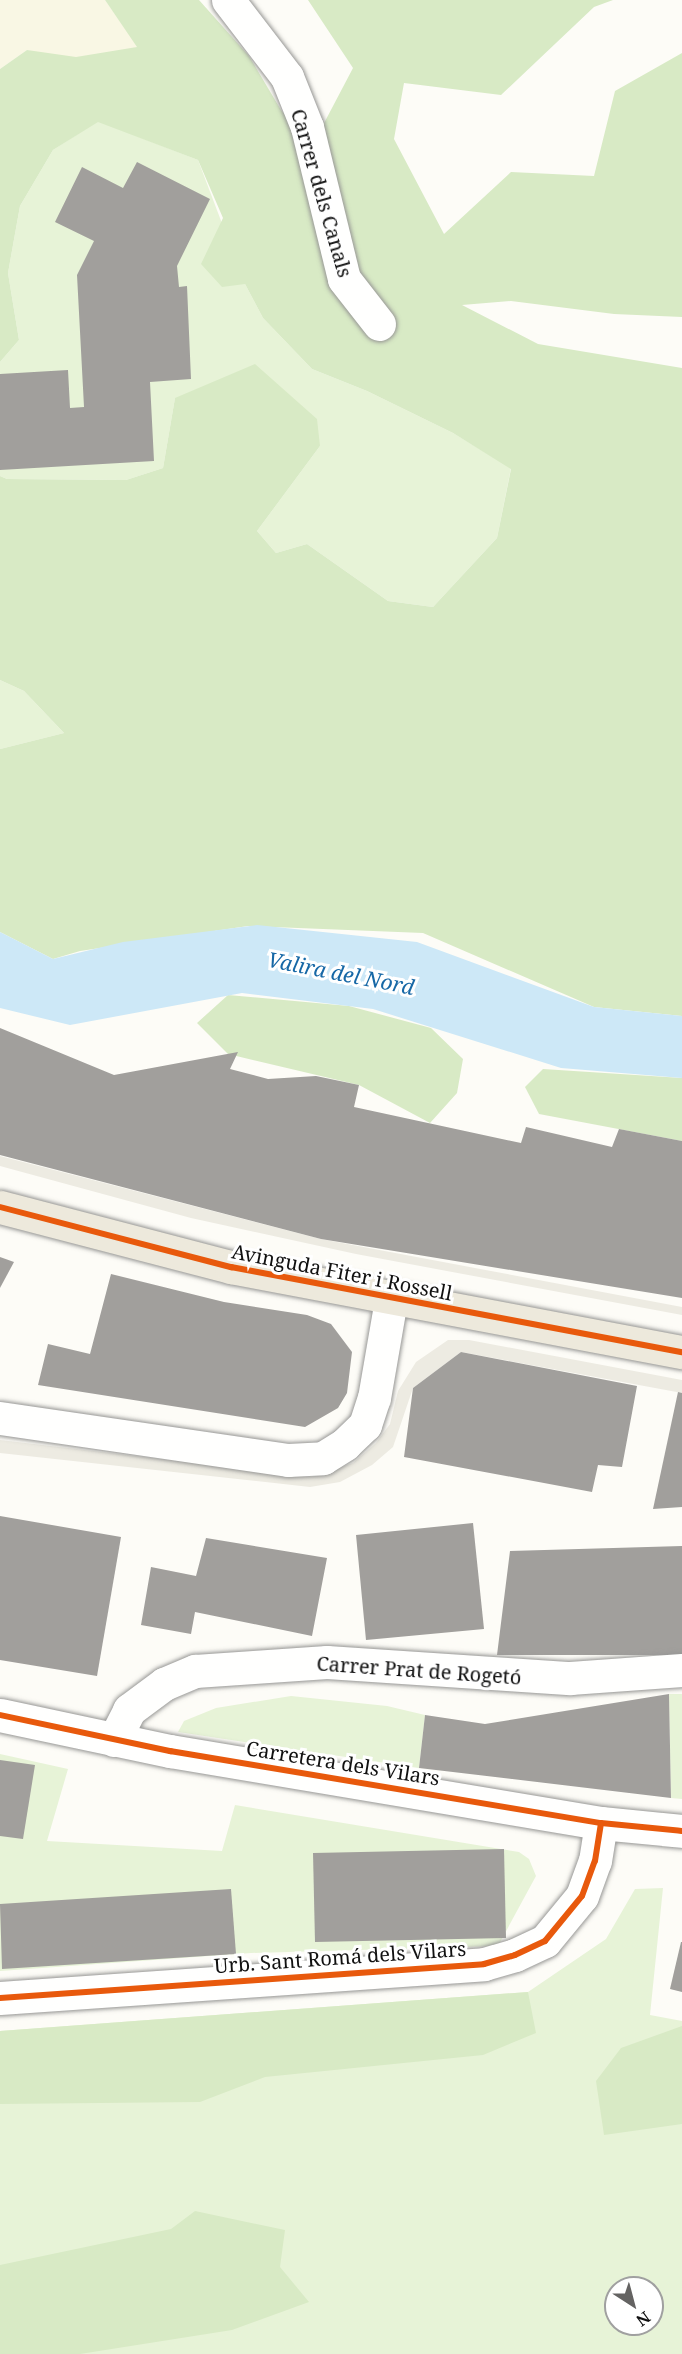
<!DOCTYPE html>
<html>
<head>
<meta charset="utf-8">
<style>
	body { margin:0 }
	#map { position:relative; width:682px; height:2354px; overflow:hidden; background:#fdfcf7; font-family:"Noto Serif",serif }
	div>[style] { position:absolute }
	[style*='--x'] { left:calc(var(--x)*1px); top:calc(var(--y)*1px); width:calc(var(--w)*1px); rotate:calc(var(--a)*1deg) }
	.farmland>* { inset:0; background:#f9f7e4 }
	.green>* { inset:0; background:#e7f3d7 }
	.forest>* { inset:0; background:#d8eac5 }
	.plaza>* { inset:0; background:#edebe2 }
	.water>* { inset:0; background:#cde8f7 }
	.building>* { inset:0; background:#a19f9c }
	.roads { filter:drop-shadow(0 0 2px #979795) drop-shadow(0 0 2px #979795) }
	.minor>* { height:33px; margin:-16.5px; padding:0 16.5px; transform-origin:16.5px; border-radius:16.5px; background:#fffffe }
	.tertiary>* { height:33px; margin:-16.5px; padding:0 16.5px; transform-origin:16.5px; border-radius:16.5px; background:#fffffe }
	.primary>* { height:33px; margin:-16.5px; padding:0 16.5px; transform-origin:16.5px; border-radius:16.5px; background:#ede9dc }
	.cycleway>* { height:6px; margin:-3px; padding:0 3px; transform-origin:3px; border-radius:3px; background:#e8590c }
	span { translate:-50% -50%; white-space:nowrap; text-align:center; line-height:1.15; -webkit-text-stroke:6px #fff; paint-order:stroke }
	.street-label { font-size:20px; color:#111 }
	.water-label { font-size:21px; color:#1768a6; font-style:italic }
	.north { position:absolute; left:604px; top:2276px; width:60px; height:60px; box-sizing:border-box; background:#fff; border:2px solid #a0a0a0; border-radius:50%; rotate:144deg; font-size:16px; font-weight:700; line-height:24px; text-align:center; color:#111 }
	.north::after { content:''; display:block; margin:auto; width:21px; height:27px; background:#646362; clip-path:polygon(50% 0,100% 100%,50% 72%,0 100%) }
</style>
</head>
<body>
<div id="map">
	<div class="farmland">
		<i style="clip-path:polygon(0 0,105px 0,138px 47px,80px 65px,27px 50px,0 69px)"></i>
	</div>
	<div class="green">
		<i style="clip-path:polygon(98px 121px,198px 160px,245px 284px,263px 318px,312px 369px,367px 391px,453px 433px,511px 468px,497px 538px,433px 607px,388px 601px,307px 544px,276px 553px,257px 531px,320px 446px,175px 398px,163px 468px,126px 480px,7px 479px,0 476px,0 362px,19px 340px,8px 273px,20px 206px,53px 150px)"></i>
		<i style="clip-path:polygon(0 680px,24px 691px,64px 733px,0 749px)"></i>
		<i style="clip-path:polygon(669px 1694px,682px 1694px,682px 1799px,671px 1798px)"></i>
		<i style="clip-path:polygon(291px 1696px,387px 1706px,425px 1715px,419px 1768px,178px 1732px,184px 1721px,216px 1708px)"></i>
		<i style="clip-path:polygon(0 1754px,68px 1769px,47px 1841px,222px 1851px,235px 1805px,519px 1852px,529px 1859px,536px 1876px,498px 1946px,251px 1953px,0 1971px)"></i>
		<i style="clip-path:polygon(evenodd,663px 1888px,650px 2015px,682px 2021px,682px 2354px,0 2354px,0 2031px,528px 1992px,606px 1939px,635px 1889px,663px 1888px,616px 2288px,652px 2288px,652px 2324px,616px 2324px,616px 2288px)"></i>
	</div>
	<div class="forest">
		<i style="clip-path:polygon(105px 0,199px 0,249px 56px,281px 110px,312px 146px,353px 68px,308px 0,613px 0,594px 7px,501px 95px,404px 83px,394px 139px,444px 234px,511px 172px,594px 176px,615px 91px,682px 53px,682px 317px,614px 314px,511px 301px,462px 305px,538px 344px,682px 368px,682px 1016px,594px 1007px,423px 933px,248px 926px,80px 951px,53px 959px,0 932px,0 749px,64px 733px,24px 691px,0 680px,0 476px,7px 479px,126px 480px,163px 468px,175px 398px,255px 364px,317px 419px,320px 446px,257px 531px,276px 553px,307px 544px,388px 601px,433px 607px,497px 538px,511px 469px,453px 433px,367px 391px,312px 369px,263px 318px,245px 284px,222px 287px,201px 264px,223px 218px,198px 160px,98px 122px,53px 150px,20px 206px,8px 273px,19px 340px,0 362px,0 69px,27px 50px,76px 57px,137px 47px)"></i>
		<i style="clip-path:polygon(228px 995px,349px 1006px,431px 1028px,463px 1059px,457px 1093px,430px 1123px,359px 1085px,228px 1054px,197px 1023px)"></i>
		<i style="clip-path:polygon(543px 1069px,682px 1078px,682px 1141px,539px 1114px,525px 1087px)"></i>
		<i style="clip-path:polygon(528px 1992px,536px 2033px,483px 2055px,265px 2077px,200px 2102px,0 2104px,0 2031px)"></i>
		<i style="clip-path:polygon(682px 2026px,682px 2124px,604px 2135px,596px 2081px,621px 2048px)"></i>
		<i style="clip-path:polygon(195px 2211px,285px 2230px,280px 2267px,309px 2302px,232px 2330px,80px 2354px,0 2354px,0 2265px,171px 2229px)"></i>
	</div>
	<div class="plaza">
		<i style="clip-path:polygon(0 1156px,321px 1239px,682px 1307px,682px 1315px,356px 1254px,191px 1218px,0 1166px)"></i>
		<i style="clip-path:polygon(448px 1340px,469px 1340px,682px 1380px,682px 1393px,461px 1352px,413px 1388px,393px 1447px,372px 1465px,340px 1482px,310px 1487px,0 1453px,0 1440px,312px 1477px,353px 1463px,376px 1443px,390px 1424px,398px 1391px,416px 1362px)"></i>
	</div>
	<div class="water">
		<i style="clip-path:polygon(257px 925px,417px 942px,594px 1007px,682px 1016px,682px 1078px,561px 1068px,373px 1009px,242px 993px,70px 1025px,0 1008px,0 932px,53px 959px,123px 942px)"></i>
	</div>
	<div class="building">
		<i style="clip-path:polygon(137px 162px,210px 199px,177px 266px,179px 287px,187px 286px,191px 379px,150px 382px,154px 461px,0 470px,0 374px,68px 370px,70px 408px,84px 407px,77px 275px,94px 241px,55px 222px,82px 167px,123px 188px)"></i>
		<i style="clip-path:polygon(0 1028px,114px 1075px,238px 1052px,230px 1069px,268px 1079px,316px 1076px,359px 1085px,354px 1107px,521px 1143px,526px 1127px,612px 1147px,619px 1129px,682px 1141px,682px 1298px,321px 1239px,0 1155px)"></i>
		<i style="clip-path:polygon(0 1257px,14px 1262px,0 1288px)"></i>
		<i style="clip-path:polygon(111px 1274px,224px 1302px,307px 1315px,331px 1324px,352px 1352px,347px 1393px,338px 1408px,305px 1427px,38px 1385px,48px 1344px,90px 1354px)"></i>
		<i style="clip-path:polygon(461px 1352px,637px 1386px,622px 1467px,598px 1465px,592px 1492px,404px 1457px,413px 1388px)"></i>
		<i style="clip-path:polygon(678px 1392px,682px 1393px,682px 1507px,653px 1509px)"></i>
		<i style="clip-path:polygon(0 1516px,121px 1537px,97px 1676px,0 1660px)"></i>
		<i style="clip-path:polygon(473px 1523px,484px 1629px,366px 1640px,356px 1535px)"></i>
		<i style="clip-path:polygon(206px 1538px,327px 1558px,312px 1636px,195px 1612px,191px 1634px,141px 1625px,151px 1567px,196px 1576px)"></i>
		<i style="clip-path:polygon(682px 1546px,682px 1655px,497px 1655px,510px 1551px)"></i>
		<i style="clip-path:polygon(669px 1694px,671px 1798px,419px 1768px,425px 1715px,485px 1724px)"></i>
		<i style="clip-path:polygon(0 1760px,35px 1765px,23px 1839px,0 1836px)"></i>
		<i style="clip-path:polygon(504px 1849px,506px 1938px,315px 1942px,313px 1853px)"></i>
		<i style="clip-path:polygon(231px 1889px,236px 1954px,2px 1969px,0 1904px)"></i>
		<i style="clip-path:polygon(681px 1942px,682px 1942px,682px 1992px,670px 1989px)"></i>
	</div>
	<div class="roads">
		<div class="minor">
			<i style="--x:228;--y:0;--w:97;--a:52.5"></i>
			<i style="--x:287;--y:77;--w:54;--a:68.2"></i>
			<i style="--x:307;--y:127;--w:156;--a:76.3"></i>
			<i style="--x:344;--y:279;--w:57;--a:52.1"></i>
			<i style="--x:114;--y:1740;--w:34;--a:-63"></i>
			<i style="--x:129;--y:1710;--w:44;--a:-36.6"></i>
			<i style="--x:164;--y:1684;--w:34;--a:-23"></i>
			<i style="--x:195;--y:1671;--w:132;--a:-3.9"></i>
			<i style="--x:327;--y:1662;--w:244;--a:3.8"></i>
			<i style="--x:570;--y:1678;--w:112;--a:-4.1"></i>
			<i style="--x:0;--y:1998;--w:485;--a:-4"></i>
			<i style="--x:484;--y:1964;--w:32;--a:-16"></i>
			<i style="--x:515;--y:1955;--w:33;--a:-25"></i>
			<i style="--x:545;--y:1941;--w:58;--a:-50.6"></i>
			<i style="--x:582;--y:1896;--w:37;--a:-70"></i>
			<i style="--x:595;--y:1861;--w:38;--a:-81"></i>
		</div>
		<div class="tertiary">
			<i style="--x:0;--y:1418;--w:291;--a:8.3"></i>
			<i style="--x:288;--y:1460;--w:35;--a:-3"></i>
			<i style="--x:323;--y:1458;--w:26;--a:-32"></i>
			<i style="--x:345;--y:1444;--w:28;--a:-44"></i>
			<i style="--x:365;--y:1425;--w:28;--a:-72"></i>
			<i style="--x:374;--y:1398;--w:99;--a:-80.2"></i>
			<i style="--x:0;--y:1715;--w:174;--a:12"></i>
			<i style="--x:170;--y:1751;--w:437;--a:9.5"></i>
			<i style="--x:601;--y:1823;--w:81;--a:5.6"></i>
		</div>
		<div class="primary">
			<i style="--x:0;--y:1207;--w:239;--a:14.6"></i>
			<i style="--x:231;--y:1267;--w:459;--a:10.7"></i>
		</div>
	</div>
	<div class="cycleway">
		<i style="--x:0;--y:1207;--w:239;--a:14.6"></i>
		<i style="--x:231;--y:1267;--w:459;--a:10.7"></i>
		<i style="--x:0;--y:1715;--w:174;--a:12"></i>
		<i style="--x:170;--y:1751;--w:437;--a:9.5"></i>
		<i style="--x:601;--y:1823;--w:81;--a:5.6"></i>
		<i style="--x:0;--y:1998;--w:485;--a:-4"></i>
		<i style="--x:484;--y:1964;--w:32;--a:-16"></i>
		<i style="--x:515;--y:1955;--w:33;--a:-25"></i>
		<i style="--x:545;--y:1941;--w:58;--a:-50.6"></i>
		<i style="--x:582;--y:1896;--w:37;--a:-70"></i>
		<i style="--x:595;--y:1861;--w:38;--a:-81"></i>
	</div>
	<div class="street-label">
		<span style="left:322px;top:193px;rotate:74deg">Carrer dels Canals</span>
		<span style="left:342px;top:1272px;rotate:11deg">Avinguda Fiter i Rossell</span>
		<span style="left:419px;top:1670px;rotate:4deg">Carrer Prat de Rogetó</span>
		<span style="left:343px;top:1763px;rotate:9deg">Carretera dels Vilars</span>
		<span style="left:340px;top:1957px;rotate:-4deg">Urb. Sant Romá dels Vilars</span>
	</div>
	<div class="water-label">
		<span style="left:341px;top:973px;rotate:11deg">Valira del Nord</span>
	</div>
	<div class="north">N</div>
</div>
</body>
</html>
